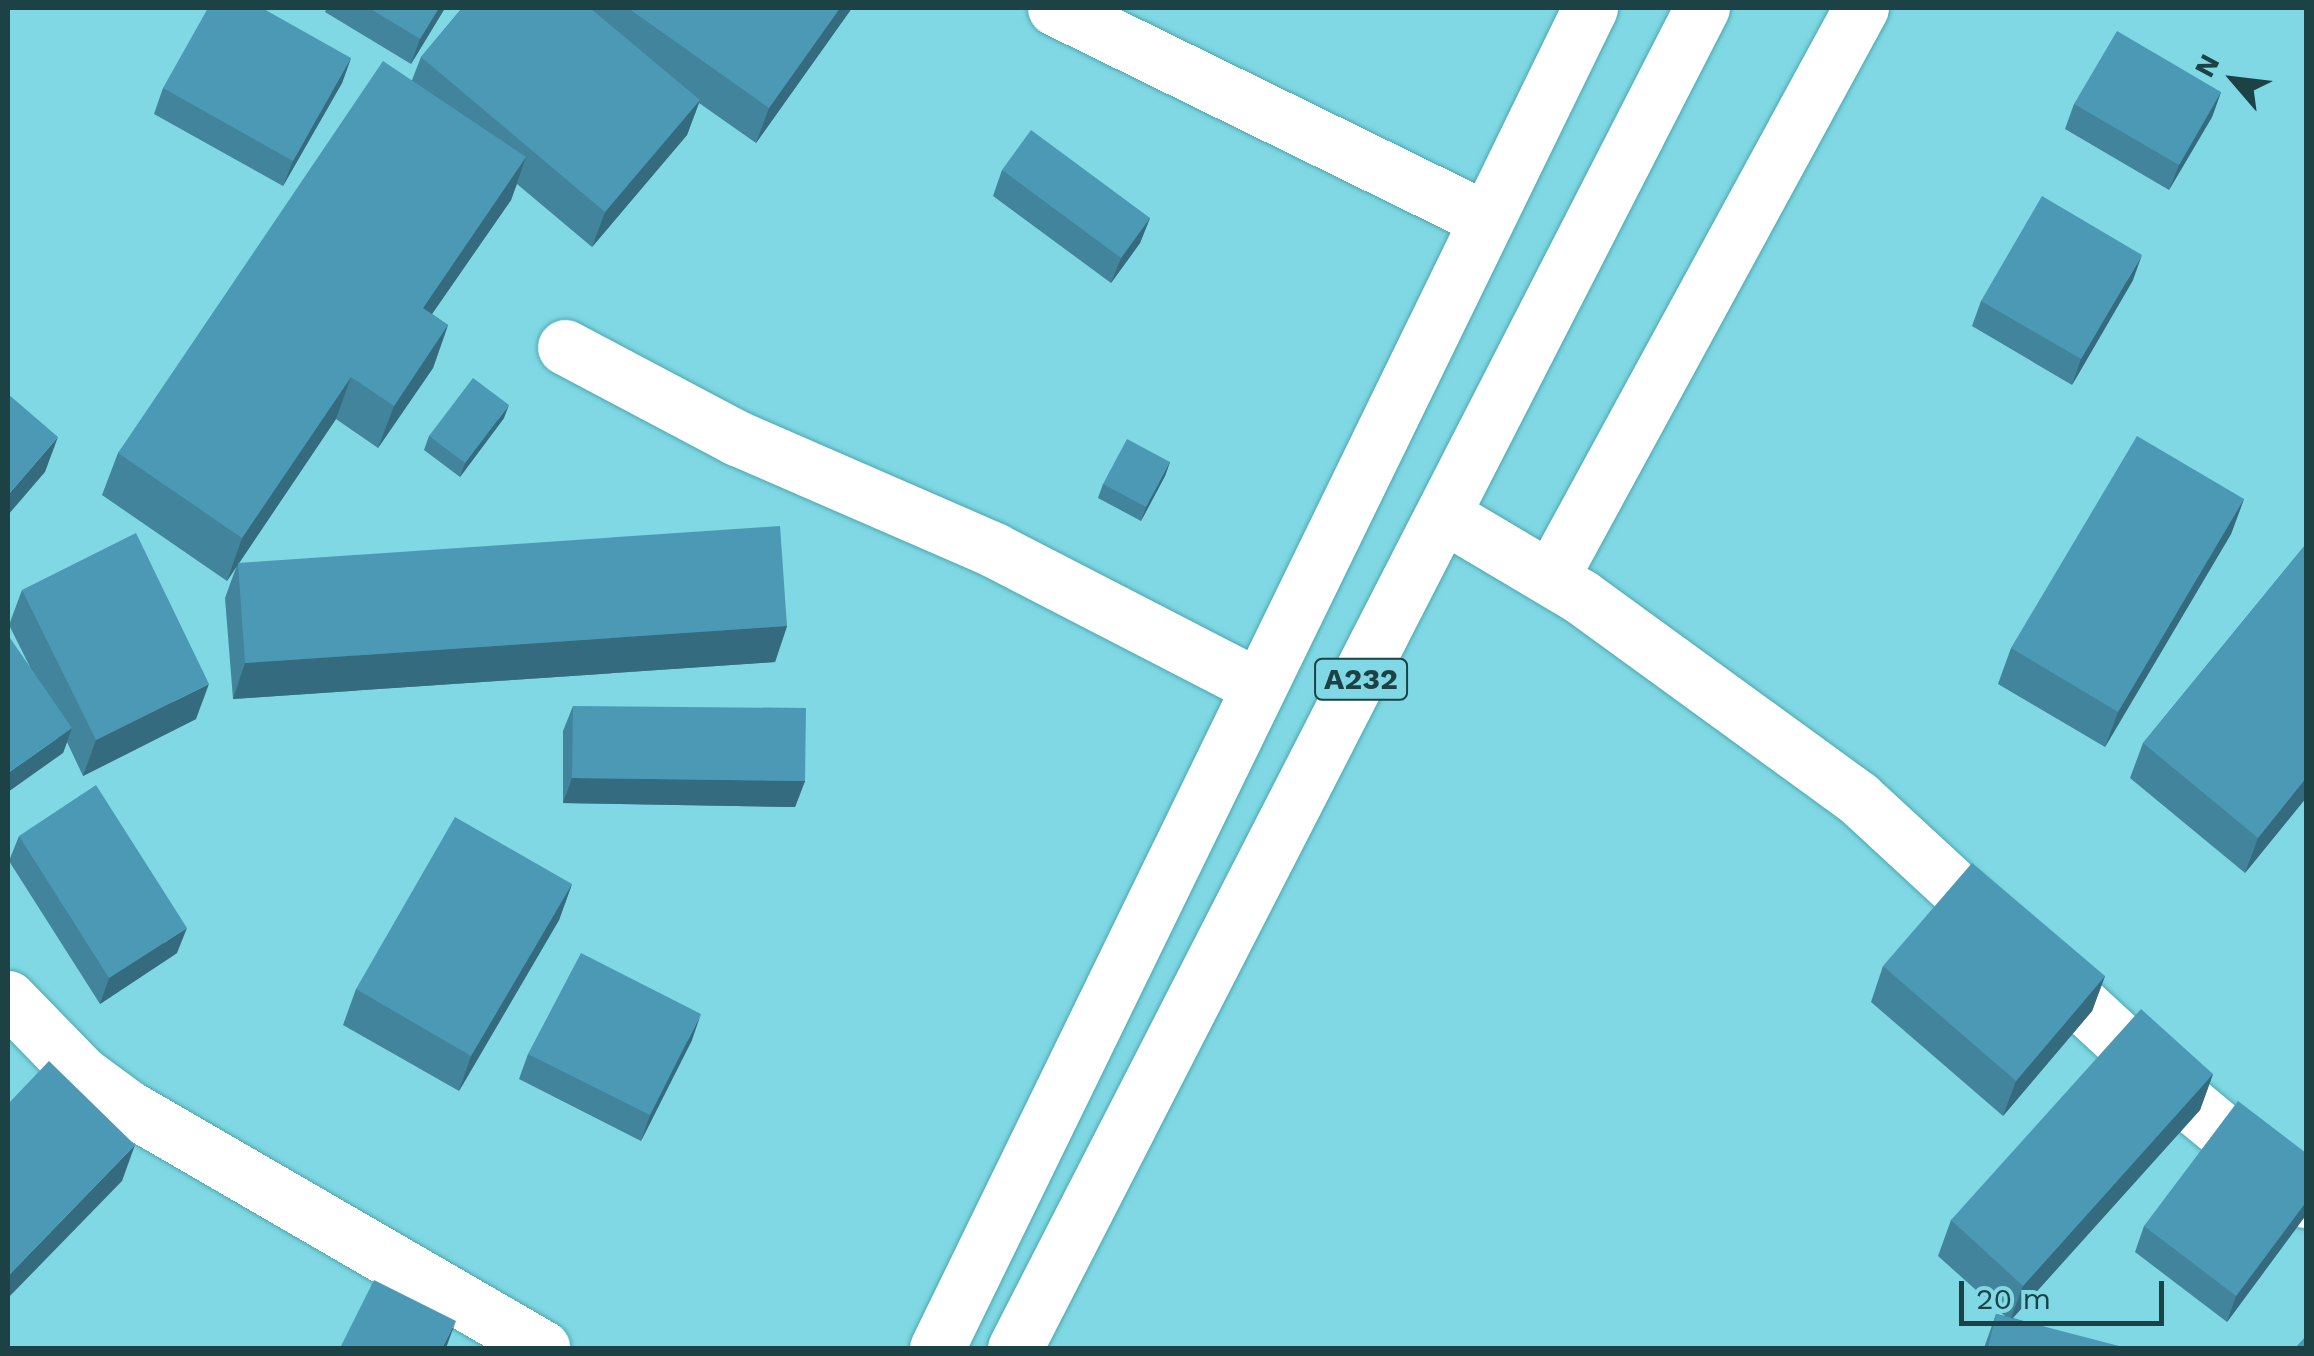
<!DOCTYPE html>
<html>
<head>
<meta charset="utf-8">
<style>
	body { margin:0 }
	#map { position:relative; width:2314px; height:1356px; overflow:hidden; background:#7fd8e3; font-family:"Work Sans",sans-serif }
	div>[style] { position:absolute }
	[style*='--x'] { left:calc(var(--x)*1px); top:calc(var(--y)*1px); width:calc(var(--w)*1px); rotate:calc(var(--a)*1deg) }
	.roads { filter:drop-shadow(0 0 2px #4ca6b0) drop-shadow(0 0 2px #4ca6b0) }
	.minor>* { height:55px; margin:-27.5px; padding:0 27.5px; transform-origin:27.5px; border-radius:27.5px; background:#fff }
	.highway>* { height:55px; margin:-27.5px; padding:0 27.5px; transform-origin:27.5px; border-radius:27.5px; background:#fff }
	.wall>* { inset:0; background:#41849c }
	.shaded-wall>* { inset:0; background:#356b7f }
	.building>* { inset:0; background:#4c99b5 }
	span { translate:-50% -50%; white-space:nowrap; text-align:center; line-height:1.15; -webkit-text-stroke:8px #7fd8e3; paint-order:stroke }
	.shield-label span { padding:2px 8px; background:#7fd8e3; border:2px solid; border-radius:8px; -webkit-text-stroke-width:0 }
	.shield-label { font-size:30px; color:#1c4246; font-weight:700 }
	.frame { position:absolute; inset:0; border:10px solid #1c4246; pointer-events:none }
	.north { position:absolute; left:2184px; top:30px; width:100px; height:100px; -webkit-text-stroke:8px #7fd8e3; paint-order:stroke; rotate:298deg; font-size:28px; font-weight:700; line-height:40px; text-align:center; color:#1c4246 }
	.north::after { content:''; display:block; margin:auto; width:35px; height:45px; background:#1c4246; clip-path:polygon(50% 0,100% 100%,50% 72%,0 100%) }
	.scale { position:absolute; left:1959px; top:1281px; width:205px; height:45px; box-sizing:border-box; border:5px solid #1c4246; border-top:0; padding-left:12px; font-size:30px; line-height:35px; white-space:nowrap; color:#1c4246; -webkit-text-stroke:8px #7fd8e3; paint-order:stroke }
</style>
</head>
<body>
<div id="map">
	<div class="roads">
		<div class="minor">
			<i style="--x:1055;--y:8;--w:480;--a:26.1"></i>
			<i style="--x:565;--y:347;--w:195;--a:27.9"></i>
			<i style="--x:737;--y:438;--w:280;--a:23.5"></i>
			<i style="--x:994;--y:550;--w:295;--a:27.3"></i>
			<i style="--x:1445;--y:516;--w:157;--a:30.7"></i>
			<i style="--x:1580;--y:596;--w:344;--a:36"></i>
			<i style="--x:1858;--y:798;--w:452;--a:42.7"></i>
			<i style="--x:2190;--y:1104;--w:151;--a:39.6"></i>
			<i style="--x:1551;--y:577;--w:648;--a:-61.42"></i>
			<i style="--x:8;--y:998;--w:105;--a:45.8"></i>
			<i style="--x:81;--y:1073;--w:57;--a:36.5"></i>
			<i style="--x:127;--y:1107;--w:480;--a:30.1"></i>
		</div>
		<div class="highway">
			<i style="--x:937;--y:1348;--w:1491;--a:-64.02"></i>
			<i style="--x:1015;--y:1348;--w:1506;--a:-62.86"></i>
		</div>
	</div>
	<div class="wall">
		<i style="clip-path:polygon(327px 8px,445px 8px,411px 64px,325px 12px)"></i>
		<i style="clip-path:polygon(462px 8px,852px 8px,756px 143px,699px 103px,687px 135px,592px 247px,517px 184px,511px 200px,432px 314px,448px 325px,433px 368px,378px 448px,336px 419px,239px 563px,787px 626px,775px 662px,233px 699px,225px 598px,237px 565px,227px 581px,102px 495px,118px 453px,412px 80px,421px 57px)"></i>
		<i style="clip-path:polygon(351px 58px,342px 83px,283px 186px,154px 114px,163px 88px)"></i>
		<i style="clip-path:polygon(2221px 92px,2212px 117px,2169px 190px,2065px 129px,2074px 104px)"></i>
		<i style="clip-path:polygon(1002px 170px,1150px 218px,1140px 243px,1111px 283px,993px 196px)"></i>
		<i style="clip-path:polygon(2133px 280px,2072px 385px,1972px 326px,1981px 301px)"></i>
		<i style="clip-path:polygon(504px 418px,460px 477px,424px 450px,429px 436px)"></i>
		<i style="clip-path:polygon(1170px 462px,1165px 476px,1141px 521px,1098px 498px,1103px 484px)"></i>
		<i style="clip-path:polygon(2244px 499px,2231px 534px,2105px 747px,1998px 684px,2011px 648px)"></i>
		<i style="clip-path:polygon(2306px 544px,2306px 798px,2245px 873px,2130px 778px,2143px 743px)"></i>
		<i style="clip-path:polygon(22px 590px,196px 719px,83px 776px,67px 742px,63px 753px,29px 665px,9px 625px)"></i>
		<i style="clip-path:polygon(573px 706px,805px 781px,795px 807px,563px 803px,563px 731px)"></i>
		<i style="clip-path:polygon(19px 836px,177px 953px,100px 1004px,9px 861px)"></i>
		<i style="clip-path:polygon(572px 884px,559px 920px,459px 1091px,343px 1025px,356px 989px)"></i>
		<i style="clip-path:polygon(1883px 966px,2105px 976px,2092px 1011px,2003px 1116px,1871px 1002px)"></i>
		<i style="clip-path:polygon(692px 1040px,641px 1141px,519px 1079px,528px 1054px)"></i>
		<i style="clip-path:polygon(2213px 1074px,2200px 1110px,2013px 1318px,2118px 1348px,1984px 1348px,1996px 1314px,2005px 1316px,1938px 1256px,1951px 1220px)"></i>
		<i style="clip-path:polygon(2306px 1153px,2306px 1215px,2227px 1322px,2135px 1252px,2144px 1226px)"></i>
	</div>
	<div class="shaded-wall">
		<i style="clip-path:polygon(439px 8px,445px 8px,411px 64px,420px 39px)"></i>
		<i style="clip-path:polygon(840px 8px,852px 8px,756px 143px,769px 108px)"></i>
		<i style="clip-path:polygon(351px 58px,342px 83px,283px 186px,293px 161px)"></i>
		<i style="clip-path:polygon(2221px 92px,2212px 117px,2169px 190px,2179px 165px)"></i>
		<i style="clip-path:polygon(700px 100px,687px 135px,592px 247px,605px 212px)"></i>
		<i style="clip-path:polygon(526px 157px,511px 200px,407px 350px,423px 308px)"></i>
		<i style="clip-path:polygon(1150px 218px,1140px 243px,1111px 283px,1121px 258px)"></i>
		<i style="clip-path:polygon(2142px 255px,2133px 280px,2072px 385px,2081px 359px)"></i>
		<i style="clip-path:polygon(448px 325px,433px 368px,378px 448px,394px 406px)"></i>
		<i style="clip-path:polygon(351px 377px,336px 419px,227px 581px,242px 538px)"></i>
		<i style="clip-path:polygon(509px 405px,504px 418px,460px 477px,465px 463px)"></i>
		<i style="clip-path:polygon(58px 437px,45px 472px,8px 515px,8px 495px)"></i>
		<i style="clip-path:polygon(1170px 462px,1165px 476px,1141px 521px,1146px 507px)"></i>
		<i style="clip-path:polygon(2244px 499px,2231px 534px,2105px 747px,2118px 712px)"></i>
		<i style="clip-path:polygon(787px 626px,775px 662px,233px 699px,245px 663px)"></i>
		<i style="clip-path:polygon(209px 684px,196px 719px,83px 776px,96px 740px)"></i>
		<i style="clip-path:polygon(72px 728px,63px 753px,8px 792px,8px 773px)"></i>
		<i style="clip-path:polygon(572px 778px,805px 781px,795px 807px,563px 803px)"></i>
		<i style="clip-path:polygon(2306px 778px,2306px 798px,2245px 873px,2258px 838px)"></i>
		<i style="clip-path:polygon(572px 884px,559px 920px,459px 1091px,471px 1056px)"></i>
		<i style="clip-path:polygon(187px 928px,177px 953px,100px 1004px,109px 978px)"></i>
		<i style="clip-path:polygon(2105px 976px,2092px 1011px,2003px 1116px,2016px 1081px)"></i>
		<i style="clip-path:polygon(701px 1014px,692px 1040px,641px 1141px,650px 1115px)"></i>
		<i style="clip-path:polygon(2213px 1074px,2200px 1110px,2010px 1321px,2023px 1286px)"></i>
		<i style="clip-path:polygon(135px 1145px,122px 1181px,8px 1298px,8px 1276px)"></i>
		<i style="clip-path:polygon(2306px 1202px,2306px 1215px,2227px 1322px,2236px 1296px)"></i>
		<i style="clip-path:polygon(456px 1321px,446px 1348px,442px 1348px)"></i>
	</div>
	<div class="building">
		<i style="clip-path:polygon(208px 8px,262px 8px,351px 58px,293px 161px,163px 88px)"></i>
		<i style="clip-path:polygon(369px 8px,439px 8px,420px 39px)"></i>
		<i style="clip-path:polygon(462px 8px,590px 8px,700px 100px,605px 212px,421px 57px)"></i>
		<i style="clip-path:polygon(628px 8px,840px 8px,769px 108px)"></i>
		<i style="clip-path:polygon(2117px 31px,2221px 92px,2179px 165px,2074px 104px)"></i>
		<i style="clip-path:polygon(383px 61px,526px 157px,423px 308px,448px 325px,394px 406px,351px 377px,242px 538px,118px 453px)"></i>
		<i style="clip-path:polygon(1031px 130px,1150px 218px,1121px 258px,1002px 170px)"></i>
		<i style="clip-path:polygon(2042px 196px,2142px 255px,2081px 359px,1981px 301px)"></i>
		<i style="clip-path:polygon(473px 378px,509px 405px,465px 463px,429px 436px)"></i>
		<i style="clip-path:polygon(8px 394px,58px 437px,8px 495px)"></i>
		<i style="clip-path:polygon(2137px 436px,2244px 499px,2118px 712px,2011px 648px)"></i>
		<i style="clip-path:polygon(1127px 439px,1170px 462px,1146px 507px,1103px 484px)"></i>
		<i style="clip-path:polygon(780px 526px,787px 626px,245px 663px,238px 563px)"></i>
		<i style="clip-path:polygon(136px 533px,209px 684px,96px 740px,22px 590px)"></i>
		<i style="clip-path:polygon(2306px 544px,2306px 778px,2258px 838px,2143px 743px)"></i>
		<i style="clip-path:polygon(8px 635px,72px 728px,8px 773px)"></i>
		<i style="clip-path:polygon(573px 706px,806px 708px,805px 781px,572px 778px)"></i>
		<i style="clip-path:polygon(96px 785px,187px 928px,109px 978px,19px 836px)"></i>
		<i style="clip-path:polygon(455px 817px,572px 884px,471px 1056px,356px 989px)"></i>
		<i style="clip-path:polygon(1972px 863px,2105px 976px,2016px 1081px,1883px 966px)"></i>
		<i style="clip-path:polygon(581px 953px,701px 1014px,650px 1115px,528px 1054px)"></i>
		<i style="clip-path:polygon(2141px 1009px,2213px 1074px,2023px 1286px,1951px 1220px)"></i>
		<i style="clip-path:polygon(49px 1061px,135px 1145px,8px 1276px,8px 1104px)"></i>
		<i style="clip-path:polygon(2238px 1101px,2306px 1153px,2306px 1202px,2236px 1296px,2144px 1226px)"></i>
		<i style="clip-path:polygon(374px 1280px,456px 1321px,442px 1348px,340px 1348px)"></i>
		<i style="clip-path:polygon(1996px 1314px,2119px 1346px,2118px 1348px,1988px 1348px)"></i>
		<i style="clip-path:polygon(2306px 1336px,2306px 1348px,2295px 1348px)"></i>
	</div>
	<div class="shield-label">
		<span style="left:1361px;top:679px">A232</span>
	</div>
	<div class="frame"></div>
	<div class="north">N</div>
	<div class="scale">20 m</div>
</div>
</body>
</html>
